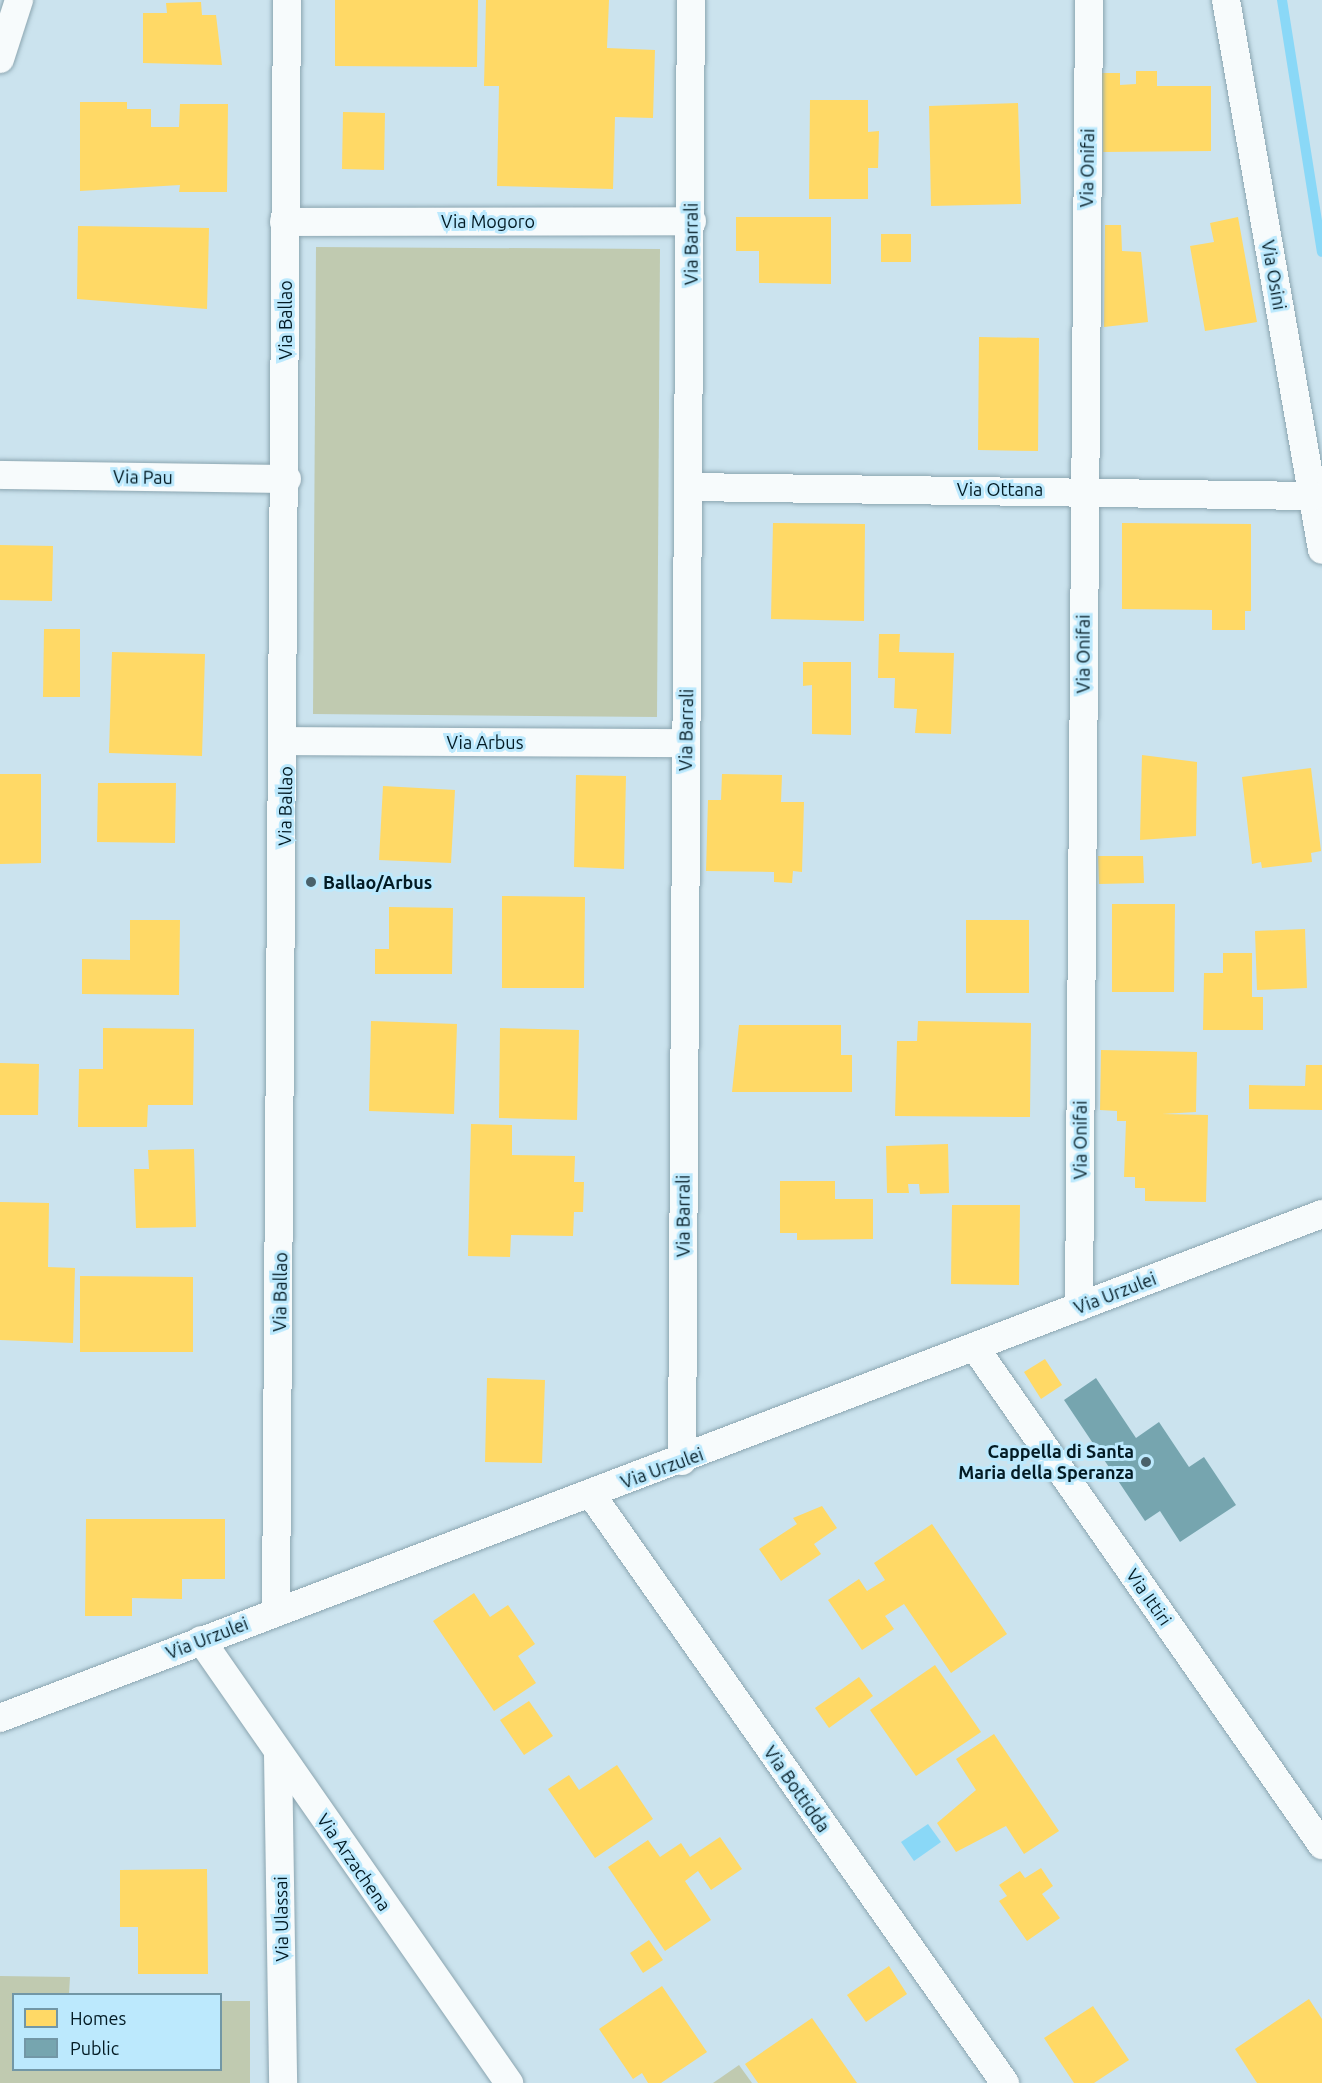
<!DOCTYPE html>
<html>
<head>
<meta charset="utf-8">
<style>
	body { margin:0 }
	#map { position:relative; width:1322px; height:2083px; overflow:hidden; background:#cbe3ee; font-family:Ubuntu,sans-serif }
	div>[style] { position:absolute }
	[style*='--x'] { left:calc(var(--x)*1px); top:calc(var(--y)*1px); width:calc(var(--w)*1px); rotate:calc(var(--a)*1deg) }
	.green>* { inset:0; background:#c0cab0 }
	.water>* { inset:0; background:#8ad8f7 }
	.homes>* { inset:0; background:#ffd966 }
	.public>* { inset:0; background:#76a5af }
	.stream>* { height:10px; margin:-5px; padding:0 5px; transform-origin:5px; border-radius:5px; background:#8ad8f7 }
	.roads { filter:drop-shadow(0 0 2px #8ba5b0) drop-shadow(0 0 2px #8ba5b0) }
	.street>* { height:28px; margin:-14px; padding:0 14px; transform-origin:14px; border-radius:14px; background:#f7fbfc }
	.dots>* { width:16px; height:16px; translate:-50% -50%; box-sizing:border-box; border:3px solid #bce9fd; border-radius:50% }
	span { translate:-50% -50%; white-space:nowrap; text-align:center; line-height:1.15; -webkit-text-stroke:6px #bce9fd; paint-order:stroke }
	.street-label { font-size:18px; color:#031b24 }
	.poi-label { font-size:18px; color:#031b24; font-weight:700 }
	.left { translate:0 -50%; text-align:left }
	.right { translate:-100% -50%; text-align:right }
	.legend { position:absolute; left:12px; top:1993px; width:210px; height:78px; box-sizing:border-box; background:#bce9fd; border:2px solid #7297a6; margin:0; padding:8px 10px; list-style:none; font-size:18px; color:#031b24 }
	.legend li { display:flex; align-items:center; gap:12px; height:30px }
	.legend b { width:30px; border:2px solid #7297a6 }
</style>
</head>
<body>
<div id="map">
	<div class="green">
		<i style="clip-path:polygon(316px 247px,660px 249px,657px 717px,313px 714px)"></i>
		<i style="clip-path:polygon(0 1976px,70px 1977px,69px 1994px,14px 1994px,14px 2070px,220px 2070px,221px 2001px,250px 2001px,250px 2083px,0 2083px)"></i>
		<i style="clip-path:polygon(739px 2065px,752px 2083px,713px 2083px)"></i>
	</div>
	<div class="water">
		<i style="clip-path:polygon(928px 1824px,941px 1842px,914px 1861px,901px 1842px)"></i>
	</div>
	<div class="homes">
		<i style="clip-path:polygon(335px 0,478px 0,477px 67px,335px 66px)"></i>
		<i style="clip-path:polygon(486px 0,609px 0,607px 48px,655px 50px,653px 118px,615px 117px,613px 189px,497px 186px,499px 86px,484px 86px)"></i>
		<i style="clip-path:polygon(201px 2px,202px 15px,216px 15px,222px 65px,143px 63px,143px 13px,167px 13px,166px 3px)"></i>
		<i style="clip-path:polygon(1136px 71px,1157px 71px,1157px 86px,1211px 86px,1211px 151px,1103px 152px,1102px 73px,1120px 73px,1120px 85px,1136px 84px)"></i>
		<i style="clip-path:polygon(810px 100px,868px 100px,868px 132px,879px 131px,878px 168px,868px 168px,868px 199px,809px 199px)"></i>
		<i style="clip-path:polygon(80px 102px,127px 102px,127px 109px,151px 109px,151px 127px,179px 127px,180px 104px,228px 104px,227px 192px,179px 192px,180px 185px,80px 191px)"></i>
		<i style="clip-path:polygon(1018px 103px,1021px 204px,931px 206px,929px 106px)"></i>
		<i style="clip-path:polygon(343px 112px,385px 113px,384px 170px,342px 169px)"></i>
		<i style="clip-path:polygon(736px 217px,831px 217px,831px 284px,759px 283px,759px 251px,736px 251px)"></i>
		<i style="clip-path:polygon(1238px 217px,1257px 322px,1205px 331px,1190px 246px,1214px 242px,1210px 223px)"></i>
		<i style="clip-path:polygon(1105px 225px,1121px 225px,1122px 251px,1141px 252px,1148px 322px,1104px 327px)"></i>
		<i style="clip-path:polygon(78px 226px,209px 228px,207px 309px,77px 299px)"></i>
		<i style="clip-path:polygon(881px 234px,911px 234px,911px 262px,881px 262px)"></i>
		<i style="clip-path:polygon(979px 337px,1039px 338px,1038px 451px,978px 450px)"></i>
		<i style="clip-path:polygon(773px 523px,865px 524px,864px 621px,771px 619px)"></i>
		<i style="clip-path:polygon(1122px 523px,1251px 524px,1251px 611px,1245px 611px,1245px 630px,1212px 630px,1212px 610px,1122px 609px)"></i>
		<i style="clip-path:polygon(0 545px,53px 546px,52px 601px,0 600px)"></i>
		<i style="clip-path:polygon(44px 629px,80px 629px,80px 697px,43px 697px)"></i>
		<i style="clip-path:polygon(879px 634px,900px 634px,899px 652px,954px 653px,951px 734px,915px 733px,917px 709px,894px 708px,895px 678px,878px 678px)"></i>
		<i style="clip-path:polygon(112px 652px,205px 654px,202px 756px,109px 753px)"></i>
		<i style="clip-path:polygon(803px 662px,851px 662px,851px 735px,812px 734px,812px 685px,803px 686px)"></i>
		<i style="clip-path:polygon(1142px 755px,1197px 762px,1196px 836px,1140px 840px)"></i>
		<i style="clip-path:polygon(1311px 768px,1321px 851px,1311px 853px,1312px 862px,1262px 868px,1261px 862px,1252px 864px,1242px 777px)"></i>
		<i style="clip-path:polygon(0 774px,41px 774px,41px 863px,0 864px)"></i>
		<i style="clip-path:polygon(722px 774px,782px 775px,781px 802px,804px 802px,802px 872px,793px 871px,792px 883px,774px 882px,774px 872px,706px 871px,708px 800px,721px 800px)"></i>
		<i style="clip-path:polygon(576px 775px,626px 776px,624px 869px,574px 867px)"></i>
		<i style="clip-path:polygon(98px 783px,176px 783px,175px 843px,97px 842px)"></i>
		<i style="clip-path:polygon(383px 786px,455px 790px,451px 863px,379px 860px)"></i>
		<i style="clip-path:polygon(1098px 856px,1143px 856px,1144px 883px,1099px 884px)"></i>
		<i style="clip-path:polygon(502px 896px,585px 897px,584px 988px,502px 988px)"></i>
		<i style="clip-path:polygon(1112px 904px,1175px 904px,1174px 992px,1112px 992px)"></i>
		<i style="clip-path:polygon(389px 907px,453px 908px,452px 974px,375px 974px,375px 949px,389px 949px)"></i>
		<i style="clip-path:polygon(130px 920px,180px 920px,179px 995px,82px 994px,82px 959px,130px 960px)"></i>
		<i style="clip-path:polygon(966px 920px,1029px 920px,1029px 993px,966px 993px)"></i>
		<i style="clip-path:polygon(1305px 929px,1307px 988px,1257px 990px,1255px 931px)"></i>
		<i style="clip-path:polygon(1223px 953px,1252px 953px,1252px 997px,1263px 997px,1263px 1030px,1203px 1030px,1204px 973px,1223px 973px)"></i>
		<i style="clip-path:polygon(371px 1021px,457px 1024px,454px 1114px,369px 1111px)"></i>
		<i style="clip-path:polygon(918px 1021px,1031px 1023px,1030px 1117px,895px 1116px,897px 1041px,917px 1041px)"></i>
		<i style="clip-path:polygon(739px 1025px,841px 1025px,841px 1055px,852px 1055px,852px 1092px,732px 1092px)"></i>
		<i style="clip-path:polygon(103px 1028px,194px 1029px,193px 1105px,148px 1105px,147px 1127px,78px 1127px,79px 1069px,103px 1069px)"></i>
		<i style="clip-path:polygon(500px 1028px,579px 1030px,577px 1120px,499px 1118px)"></i>
		<i style="clip-path:polygon(1101px 1050px,1197px 1052px,1196px 1112px,1162px 1114px,1208px 1115px,1206px 1202px,1145px 1201px,1145px 1188px,1135px 1188px,1135px 1177px,1124px 1177px,1126px 1121px,1117px 1121px,1117px 1111px,1100px 1110px)"></i>
		<i style="clip-path:polygon(0 1063px,39px 1064px,38px 1115px,0 1115px)"></i>
		<i style="clip-path:polygon(1306px 1065px,1322px 1065px,1322px 1110px,1249px 1109px,1249px 1085px,1305px 1086px)"></i>
		<i style="clip-path:polygon(471px 1124px,512px 1125px,512px 1155px,575px 1156px,574px 1182px,584px 1182px,583px 1212px,574px 1212px,573px 1236px,511px 1235px,510px 1257px,468px 1256px)"></i>
		<i style="clip-path:polygon(948px 1144px,949px 1193px,920px 1194px,919px 1184px,908px 1184px,909px 1193px,887px 1193px,886px 1146px)"></i>
		<i style="clip-path:polygon(194px 1149px,196px 1227px,136px 1228px,134px 1169px,149px 1169px,148px 1150px)"></i>
		<i style="clip-path:polygon(780px 1181px,835px 1181px,835px 1199px,873px 1199px,873px 1239px,797px 1240px,797px 1233px,780px 1233px)"></i>
		<i style="clip-path:polygon(0 1202px,49px 1203px,48px 1267px,75px 1268px,73px 1343px,0 1340px)"></i>
		<i style="clip-path:polygon(952px 1205px,1020px 1205px,1019px 1285px,951px 1284px)"></i>
		<i style="clip-path:polygon(80px 1276px,193px 1277px,193px 1352px,80px 1352px)"></i>
		<i style="clip-path:polygon(1045px 1359px,1062px 1385px,1041px 1399px,1024px 1372px)"></i>
		<i style="clip-path:polygon(487px 1378px,545px 1380px,542px 1463px,485px 1462px)"></i>
		<i style="clip-path:polygon(822px 1506px,837px 1528px,814px 1544px,821px 1554px,781px 1581px,759px 1549px,797px 1524px,793px 1518px)"></i>
		<i style="clip-path:polygon(86px 1519px,225px 1519px,225px 1579px,182px 1579px,182px 1599px,132px 1598px,132px 1616px,85px 1616px)"></i>
		<i style="clip-path:polygon(932px 1524px,1007px 1634px,951px 1673px,904px 1604px,885px 1616px,894px 1629px,862px 1650px,828px 1600px,859px 1579px,867px 1591px,885px 1580px,874px 1563px)"></i>
		<i style="clip-path:polygon(474px 1593px,490px 1617px,508px 1605px,535px 1644px,518px 1656px,536px 1683px,494px 1711px,433px 1621px)"></i>
		<i style="clip-path:polygon(935px 1665px,981px 1732px,916px 1776px,870px 1710px)"></i>
		<i style="clip-path:polygon(859px 1677px,873px 1696px,829px 1728px,815px 1708px)"></i>
		<i style="clip-path:polygon(529px 1701px,553px 1736px,524px 1755px,500px 1720px)"></i>
		<i style="clip-path:polygon(994px 1734px,1059px 1831px,1024px 1854px,1006px 1826px,956px 1852px,937px 1823px,976px 1790px,956px 1759px)"></i>
		<i style="clip-path:polygon(617px 1765px,653px 1819px,595px 1858px,548px 1789px,569px 1775px,579px 1790px)"></i>
		<i style="clip-path:polygon(720px 1837px,742px 1869px,711px 1890px,698px 1871px,685px 1881px,711px 1920px,665px 1951px,608px 1867px,648px 1840px,660px 1857px,681px 1843px,690px 1857px)"></i>
		<i style="clip-path:polygon(1041px 1868px,1053px 1886px,1042px 1894px,1060px 1918px,1027px 1941px,999px 1901px,1007px 1896px,999px 1885px,1020px 1871px,1025px 1878px)"></i>
		<i style="clip-path:polygon(207px 1869px,208px 1974px,138px 1974px,138px 1927px,120px 1927px,120px 1870px)"></i>
		<i style="clip-path:polygon(649px 1940px,663px 1960px,643px 1973px,630px 1953px)"></i>
		<i style="clip-path:polygon(889px 1966px,907px 1994px,866px 2022px,847px 1995px)"></i>
		<i style="clip-path:polygon(662px 1986px,707px 2052px,661px 2083px,648px 2083px,642px 2073px,633px 2079px,599px 2029px)"></i>
		<i style="clip-path:polygon(1309px 1999px,1322px 2019px,1322px 2083px,1257px 2083px,1235px 2049px)"></i>
		<i style="clip-path:polygon(1093px 2006px,1129px 2060px,1094px 2083px,1074px 2083px,1044px 2038px)"></i>
		<i style="clip-path:polygon(812px 2018px,857px 2083px,758px 2083px,745px 2064px)"></i>
	</div>
	<div class="public">
		<i style="clip-path:polygon(1096px 1378px,1136px 1438px,1159px 1422px,1189px 1467px,1204px 1457px,1236px 1505px,1180px 1542px,1160px 1511px,1145px 1521px,1064px 1400px)"></i>
	</div>
	<div class="stream">
		<i style="--x:1282;--y:0;--w:255;--a:81"></i>
	</div>
	<div class="roads">
		<div class="street">
			<i style="--x:1226;--y:0;--w:558;--a:80.1"></i>
			<i style="--x:0;--y:59;--w:62;--a:-72.1"></i>
			<i style="--x:284;--y:222;--w:408;--a:-0.1"></i>
			<i style="--x:0;--y:475;--w:287;--a:0.8"></i>
			<i style="--x:689;--y:487;--w:623;--a:0.83"></i>
			<i style="--x:286;--y:741;--w:399;--a:0.3"></i>
			<i style="--x:1079;--y:1307;--w:1307;--a:-89.56"></i>
			<i style="--x:976;--y:1349;--w:605;--a:55.1"></i>
			<i style="--x:682;--y:1461;--w:1461;--a:-89.65"></i>
			<i style="--x:591;--y:1494;--w:720;--a:54.9"></i>
			<i style="--x:276;--y:1612;--w:1612;--a:-89.61"></i>
			<i style="--x:201;--y:1640;--w:540;--a:55.19"></i>
			<i style="--x:0;--y:1718;--w:1415;--a:-20.87"></i>
			<i style="--x:278;--y:1755;--w:328;--a:89.1"></i>
		</div>
	</div>
	<div class="dots">
		<i style="left:311px;top:882px;background:#49616b"></i>
		<i style="left:1146px;top:1462px;background:#49616b"></i>
	</div>
	<div class="street-label">
		<span style="left:1087px;top:168px;rotate:-89deg">Via Onifai</span>
		<span style="left:488px;top:221px">Via Mogoro</span>
		<span style="left:691px;top:244px;rotate:-90deg">Via Barrali</span>
		<span style="left:1274px;top:275px;rotate:80deg">Via Osini</span>
		<span style="left:285px;top:320px;rotate:-90deg">Via Ballao</span>
		<span style="left:143px;top:477px;rotate:1deg">Via Pau</span>
		<span style="left:1000px;top:489px">Via Ottana</span>
		<span style="left:1083px;top:654px;rotate:-90deg">Via Onifai</span>
		<span style="left:686px;top:730px;rotate:-89deg">Via Barrali</span>
		<span style="left:485px;top:742px">Via Arbus</span>
		<span style="left:285px;top:806px;rotate:-89deg">Via Ballao</span>
		<span style="left:1080px;top:1140px;rotate:-90deg">Via Onifai</span>
		<span style="left:683px;top:1216px;rotate:-90deg">Via Barrali</span>
		<span style="left:280px;top:1292px;rotate:-89deg">Via Ballao</span>
		<span style="left:1115px;top:1293px;rotate:-21deg">Via Urzulei</span>
		<span style="left:662px;top:1468px;rotate:-20deg">Via Urzulei</span>
		<span style="left:1149px;top:1597px;rotate:55deg">Via Ittiri</span>
		<span style="left:207px;top:1638px;rotate:-21deg">Via Urzulei</span>
		<span style="left:797px;top:1789px;rotate:55deg">Via Bottidda</span>
		<span style="left:354px;top:1862px;rotate:55deg">Via Arzachena</span>
		<span style="left:281px;top:1919px;rotate:-91deg">Via Ulassai</span>
	</div>
	<div class="poi-label">
		<span class="left" style="left:323px;top:882px">Ballao/Arbus</span>
		<span class="right" style="left:1134px;top:1462px">Cappella di Santa<br>Maria della Speranza</span>
	</div>
	<ul class="legend">
	<li><b style="height:16px;background:#ffd966"></b>Homes</li>
	<li><b style="height:16px;background:#76a5af"></b>Public</li>
	</ul>
</div>
</body>
</html>
